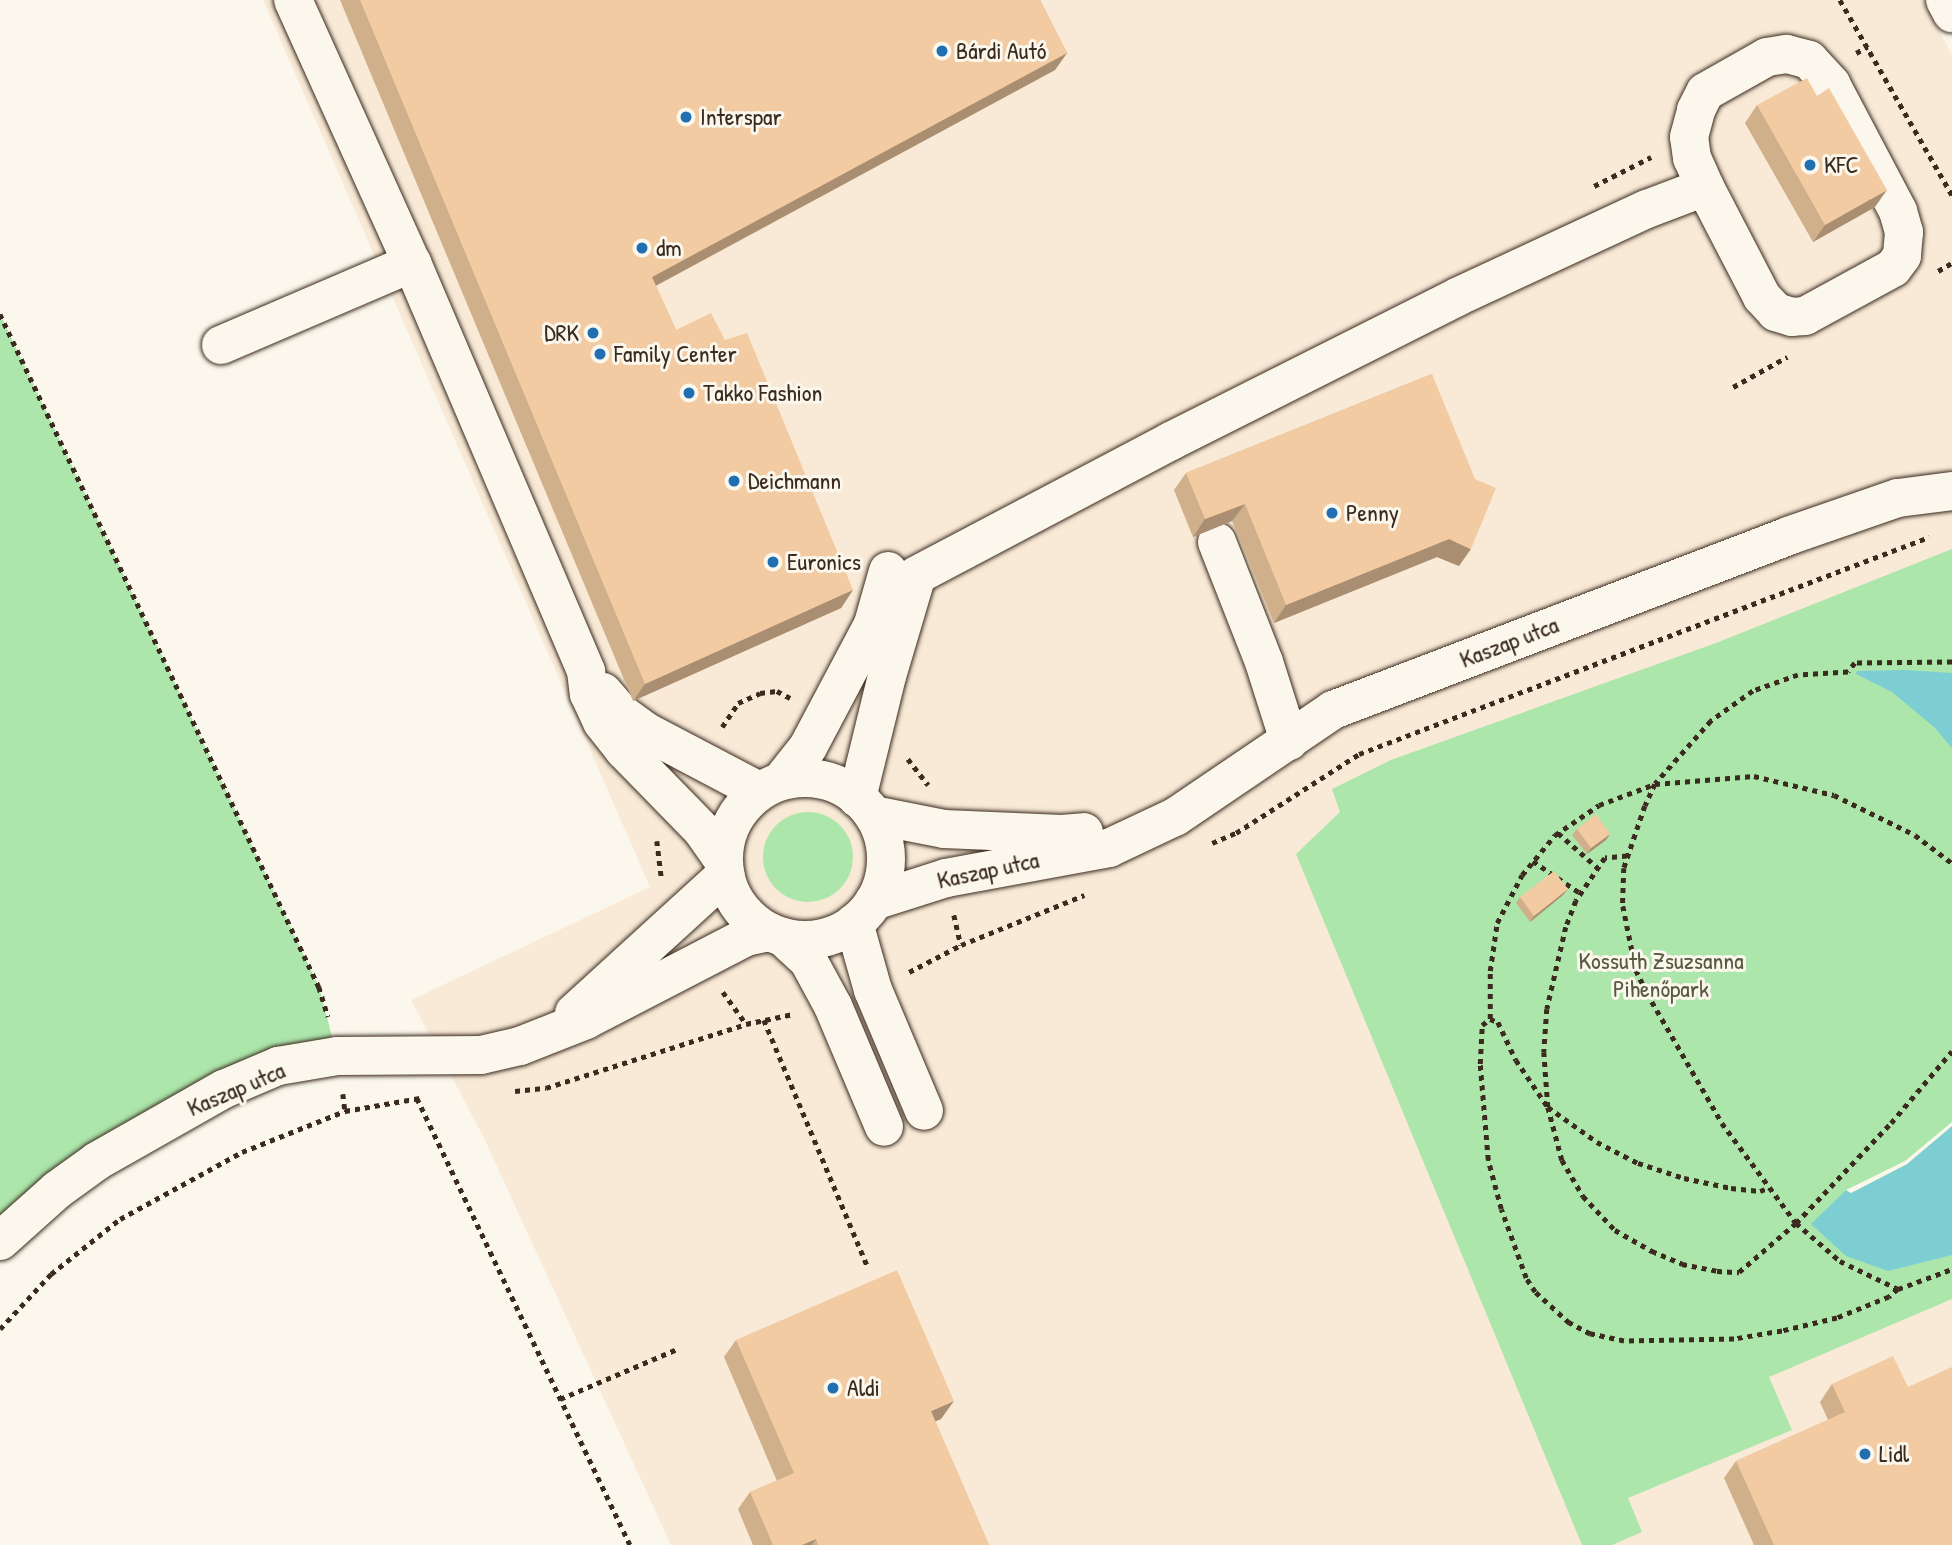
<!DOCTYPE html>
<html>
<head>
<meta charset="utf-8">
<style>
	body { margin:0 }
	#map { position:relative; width:1952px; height:1545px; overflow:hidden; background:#fbf7ec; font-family:"Patrick Hand",sans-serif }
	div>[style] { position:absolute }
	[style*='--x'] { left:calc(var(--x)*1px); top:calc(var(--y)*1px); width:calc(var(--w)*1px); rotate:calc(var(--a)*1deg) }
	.built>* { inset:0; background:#f8ead6 }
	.green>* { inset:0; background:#ace6ab }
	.round { border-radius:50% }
	.water>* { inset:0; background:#7dced3 }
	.pier>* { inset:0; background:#fbf7ec }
	.path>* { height:4.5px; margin-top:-2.25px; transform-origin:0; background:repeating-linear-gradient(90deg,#3b2a1e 0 5px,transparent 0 10px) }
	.roads { filter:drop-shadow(0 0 2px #3b2a1e) drop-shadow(0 0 2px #3b2a1e) }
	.minor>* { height:38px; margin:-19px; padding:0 19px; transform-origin:19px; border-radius:19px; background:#fbf7ec }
	.minor>.ring { margin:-19px; padding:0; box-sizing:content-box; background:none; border:38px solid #fbf7ec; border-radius:50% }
	.wall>* { inset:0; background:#d0af8b }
	.shaded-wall>* { inset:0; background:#a98e71 }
	.building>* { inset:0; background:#f2cba2 }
	.dots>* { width:19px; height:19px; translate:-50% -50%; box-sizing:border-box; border:4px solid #fbf7ec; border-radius:50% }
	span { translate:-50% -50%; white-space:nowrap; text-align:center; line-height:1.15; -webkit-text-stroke:6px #fbf7ec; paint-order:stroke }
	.poi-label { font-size:24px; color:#3b2a1e }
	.left { translate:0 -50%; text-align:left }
	.right { translate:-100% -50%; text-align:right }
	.street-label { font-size:24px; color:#3b2a1e }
	.park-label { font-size:24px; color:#575941 }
</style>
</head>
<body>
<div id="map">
	<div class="built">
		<i style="clip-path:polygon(263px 0,1923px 0,1952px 55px,1952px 1545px,671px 1545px,483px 1136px,411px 1000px,650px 887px)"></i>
	</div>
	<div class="green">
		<i style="clip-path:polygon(0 314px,319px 987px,337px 1056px,278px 1066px,0 1240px)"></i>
		<i style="clip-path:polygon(1952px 549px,1952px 1299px,1769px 1377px,1792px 1430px,1628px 1498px,1642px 1532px,1612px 1545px,1582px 1545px,1296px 854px,1340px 812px,1332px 789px,1391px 760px,1716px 643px)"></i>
		<i class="round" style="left:763px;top:812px;width:90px;height:90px"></i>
	</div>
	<div class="water">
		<i style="clip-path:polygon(1905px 670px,1952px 673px,1952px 748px,1934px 727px,1892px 692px,1856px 674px,1857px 671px)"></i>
		<i style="clip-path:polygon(1952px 1126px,1952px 1255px,1888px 1271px,1846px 1256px,1811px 1224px,1846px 1190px,1851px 1193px,1907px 1164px)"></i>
	</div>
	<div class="pier">
		<i style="clip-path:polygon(1952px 1122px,1952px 1126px,1907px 1164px,1851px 1193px,1846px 1190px,1905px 1161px)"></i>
	</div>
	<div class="path">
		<i style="--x:1840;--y:0;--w:225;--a:60.1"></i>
		<i style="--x:1856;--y:53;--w:13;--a:-29"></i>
		<i style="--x:1594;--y:186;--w:64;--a:-27"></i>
		<i style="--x:1938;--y:271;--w:16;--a:-30"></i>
		<i style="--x:0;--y:314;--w:745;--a:64.64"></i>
		<i style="--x:319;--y:987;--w:31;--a:73"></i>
		<i style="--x:1733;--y:387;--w:62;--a:-29.1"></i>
		<i style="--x:1952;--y:662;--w:97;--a:179.4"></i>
		<i style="--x:1855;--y:663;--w:11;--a:128"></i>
		<i style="--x:1848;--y:672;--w:50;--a:176.6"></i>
		<i style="--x:1798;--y:675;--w:48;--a:160.4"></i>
		<i style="--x:1753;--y:691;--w:52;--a:144.5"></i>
		<i style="--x:1711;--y:721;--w:84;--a:131.6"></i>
		<i style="--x:1655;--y:784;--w:24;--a:114"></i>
		<i style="--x:1645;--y:806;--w:65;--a:108.7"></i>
		<i style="--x:1624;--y:868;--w:38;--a:92"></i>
		<i style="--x:1623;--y:906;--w:65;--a:78.5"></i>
		<i style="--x:1636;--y:970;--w:25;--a:64"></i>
		<i style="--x:1647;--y:993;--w:150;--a:60"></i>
		<i style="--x:1722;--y:1123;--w:124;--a:53.5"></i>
		<i style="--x:1796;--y:1223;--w:138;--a:-46.5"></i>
		<i style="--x:1891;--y:1123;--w:94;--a:-49.7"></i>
		<i style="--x:722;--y:727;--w:29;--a:-56"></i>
		<i style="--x:738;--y:703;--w:24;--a:-24"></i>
		<i style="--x:760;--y:693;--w:17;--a:-7"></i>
		<i style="--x:777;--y:691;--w:15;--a:28"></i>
		<i style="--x:908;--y:759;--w:33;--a:52"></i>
		<i style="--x:1558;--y:833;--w:52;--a:41.1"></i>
		<i style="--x:657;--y:841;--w:39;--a:83"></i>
		<i style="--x:1212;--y:843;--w:26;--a:-23"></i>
		<i style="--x:1236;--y:833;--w:146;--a:-32.7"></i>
		<i style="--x:1359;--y:754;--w:610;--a:-20.84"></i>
		<i style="--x:1627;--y:856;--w:22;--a:175"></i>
		<i style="--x:1605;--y:858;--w:52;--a:124"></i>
		<i style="--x:1576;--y:901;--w:28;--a:111"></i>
		<i style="--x:1566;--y:927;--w:84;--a:103"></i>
		<i style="--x:1547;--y:1009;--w:43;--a:94"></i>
		<i style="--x:1544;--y:1052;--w:55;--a:85.8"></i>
		<i style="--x:1548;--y:1107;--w:55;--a:75.2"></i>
		<i style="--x:1562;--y:1160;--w:42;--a:59.7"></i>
		<i style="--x:1583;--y:1196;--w:47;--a:46.7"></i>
		<i style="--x:1615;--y:1230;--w:43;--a:29.6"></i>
		<i style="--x:1652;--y:1251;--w:33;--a:23"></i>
		<i style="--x:1682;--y:1264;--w:36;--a:11"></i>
		<i style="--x:1717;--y:1271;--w:22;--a:3"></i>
		<i style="--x:1739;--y:1272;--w:75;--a:-40.7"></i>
		<i style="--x:1796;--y:1223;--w:58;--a:40.8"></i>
		<i style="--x:1840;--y:1261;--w:64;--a:25.8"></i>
		<i style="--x:1898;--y:1289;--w:12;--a:138"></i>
		<i style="--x:1889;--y:1297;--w:56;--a:158"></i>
		<i style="--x:1837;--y:1318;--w:57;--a:166.7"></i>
		<i style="--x:1782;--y:1331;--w:49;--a:170.5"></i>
		<i style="--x:1734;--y:1339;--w:110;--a:179"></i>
		<i style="--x:1624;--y:1341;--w:35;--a:-168"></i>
		<i style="--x:1590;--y:1334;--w:24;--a:-152"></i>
		<i style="--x:1569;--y:1323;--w:46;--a:-137.6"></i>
		<i style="--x:1535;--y:1292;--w:17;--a:-123"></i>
		<i style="--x:1526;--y:1278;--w:73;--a:-109.9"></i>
		<i style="--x:1501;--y:1209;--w:51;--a:-104.9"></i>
		<i style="--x:1488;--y:1160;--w:96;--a:-94.8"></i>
		<i style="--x:1480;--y:1064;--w:39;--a:-87"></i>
		<i style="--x:1482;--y:1025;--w:10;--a:-37"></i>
		<i style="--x:1490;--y:1019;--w:9;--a:21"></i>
		<i style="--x:1498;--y:1022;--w:42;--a:64.7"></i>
		<i style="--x:1516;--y:1060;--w:57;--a:55.8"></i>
		<i style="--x:1548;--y:1107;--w:60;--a:35.5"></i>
		<i style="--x:1597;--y:1142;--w:46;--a:27.1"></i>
		<i style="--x:1638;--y:1163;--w:48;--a:18.1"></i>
		<i style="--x:1684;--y:1178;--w:48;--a:12"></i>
		<i style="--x:1731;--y:1188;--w:29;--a:6"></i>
		<i style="--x:1760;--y:1191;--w:9;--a:-21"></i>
		<i style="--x:1533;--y:861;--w:57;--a:34.2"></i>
		<i style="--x:954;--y:915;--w:31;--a:77"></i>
		<i style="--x:909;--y:972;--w:59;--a:-27.4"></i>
		<i style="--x:961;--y:945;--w:133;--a:-22.1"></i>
		<i style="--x:723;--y:992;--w:39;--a:54"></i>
		<i style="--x:1490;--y:1019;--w:48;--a:-90"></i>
		<i style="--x:1490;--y:971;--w:49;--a:-81.7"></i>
		<i style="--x:1497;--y:923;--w:54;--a:-62.5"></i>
		<i style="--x:1522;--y:875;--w:52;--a:-50.5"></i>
		<i style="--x:1555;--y:835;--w:53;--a:-34.3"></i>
		<i style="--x:1599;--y:805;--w:60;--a:-20.6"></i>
		<i style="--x:1655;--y:784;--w:99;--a:-4.6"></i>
		<i style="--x:1754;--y:776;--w:82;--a:13.4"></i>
		<i style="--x:1834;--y:795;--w:90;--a:26.3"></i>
		<i style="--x:1915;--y:835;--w:46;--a:37.1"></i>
		<i style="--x:764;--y:1020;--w:269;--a:67.2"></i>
		<i style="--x:515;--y:1091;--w:31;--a:-6"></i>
		<i style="--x:546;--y:1088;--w:210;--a:-17.7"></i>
		<i style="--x:746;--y:1024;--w:48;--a:-12"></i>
		<i style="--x:343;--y:1094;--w:17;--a:83"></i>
		<i style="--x:417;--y:1098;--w:495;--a:64.5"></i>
		<i style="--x:1898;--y:1289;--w:58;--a:-20.3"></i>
		<i style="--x:0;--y:1329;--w:75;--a:-47.2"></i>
		<i style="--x:51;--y:1274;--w:88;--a:-38.6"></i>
		<i style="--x:120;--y:1219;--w:139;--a:-28.8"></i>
		<i style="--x:242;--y:1152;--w:111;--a:-21.7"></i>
		<i style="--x:345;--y:1111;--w:76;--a:-9.8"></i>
		<i style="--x:560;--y:1399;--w:127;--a:-23.1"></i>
	</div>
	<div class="roads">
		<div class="minor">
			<i style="--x:293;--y:0;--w:289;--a:65.7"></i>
			<i style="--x:412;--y:263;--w:444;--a:66.9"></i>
			<i style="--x:586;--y:671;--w:23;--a:83"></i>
			<i style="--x:589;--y:694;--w:31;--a:65"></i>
			<i style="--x:602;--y:722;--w:36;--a:52"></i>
			<i style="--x:624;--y:750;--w:112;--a:45.7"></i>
			<i style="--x:702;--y:830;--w:37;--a:55"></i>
			<i style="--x:1945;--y:0;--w:15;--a:62"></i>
			<i style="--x:1787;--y:54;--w:23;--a:15"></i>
			<i style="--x:1809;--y:60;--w:33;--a:47"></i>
			<i style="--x:1831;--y:84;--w:144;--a:62.2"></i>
			<i style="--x:1898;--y:211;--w:22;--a:74"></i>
			<i style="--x:1904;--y:232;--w:24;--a:95"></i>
			<i style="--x:1902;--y:256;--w:15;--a:127"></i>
			<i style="--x:1893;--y:268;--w:100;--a:151.4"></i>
			<i style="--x:1805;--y:316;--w:13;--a:176"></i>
			<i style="--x:1792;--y:317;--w:17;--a:-163"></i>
			<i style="--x:1776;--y:312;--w:21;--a:-133"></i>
			<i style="--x:1762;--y:297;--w:124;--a:-117.4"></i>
			<i style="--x:1705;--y:187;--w:32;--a:-114"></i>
			<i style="--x:1692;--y:158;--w:21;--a:-98"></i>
			<i style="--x:1689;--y:137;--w:28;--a:-75"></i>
			<i style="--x:1696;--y:110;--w:20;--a:-63"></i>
			<i style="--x:1705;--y:92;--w:71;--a:-29.4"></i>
			<i style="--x:1767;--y:57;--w:20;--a:-9"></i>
			<i style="--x:221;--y:345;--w:208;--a:-23.2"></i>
			<i style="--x:1217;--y:542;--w:129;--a:68.6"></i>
			<i style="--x:1264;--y:662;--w:83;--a:72.4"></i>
			<i style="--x:603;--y:692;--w:29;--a:49"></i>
			<i style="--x:622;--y:714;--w:29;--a:36"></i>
			<i style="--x:645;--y:731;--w:129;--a:27.8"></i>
			<i class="ring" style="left:724px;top:778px;width:124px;height:124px"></i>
			<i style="--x:781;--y:781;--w:43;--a:-51.5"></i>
			<i style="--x:808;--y:747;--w:139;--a:-62.1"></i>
			<i style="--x:873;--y:624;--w:55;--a:-74.2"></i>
			<i style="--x:857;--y:798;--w:126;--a:-76.2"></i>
			<i style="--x:887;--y:676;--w:105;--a:-73.5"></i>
			<i style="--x:917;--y:575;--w:287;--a:-27.8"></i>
			<i style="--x:1171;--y:441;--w:320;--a:-26.7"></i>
			<i style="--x:1457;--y:297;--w:209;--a:-24.9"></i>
			<i style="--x:1647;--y:209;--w:62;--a:-20.8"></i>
			<i style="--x:873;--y:815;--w:72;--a:11.2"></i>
			<i style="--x:944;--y:829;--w:118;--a:2.4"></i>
			<i style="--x:1062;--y:834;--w:22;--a:-5"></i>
			<i style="--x:874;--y:901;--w:76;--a:-17.7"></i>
			<i style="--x:946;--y:878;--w:166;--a:-10.4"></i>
			<i style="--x:1109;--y:848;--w:73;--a:-25.2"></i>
			<i style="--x:1175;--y:817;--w:191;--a:-34.1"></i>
			<i style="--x:1333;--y:710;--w:487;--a:-20.9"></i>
			<i style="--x:1788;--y:536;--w:116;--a:-19.1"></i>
			<i style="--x:1898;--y:498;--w:54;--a:-7.4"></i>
			<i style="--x:854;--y:923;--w:70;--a:74.2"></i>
			<i style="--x:873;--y:990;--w:131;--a:67.1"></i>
			<i style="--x:783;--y:937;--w:34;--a:43"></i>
			<i style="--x:808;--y:960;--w:52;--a:61.5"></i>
			<i style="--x:833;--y:1006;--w:131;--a:67.1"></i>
			<i style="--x:574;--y:1013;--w:205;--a:-42.4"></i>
			<i style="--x:0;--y:1241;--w:76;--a:-41.8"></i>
			<i style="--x:57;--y:1190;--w:49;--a:-35.9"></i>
			<i style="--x:97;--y:1161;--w:146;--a:-29.6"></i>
			<i style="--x:224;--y:1089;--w:59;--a:-23.1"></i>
			<i style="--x:278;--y:1066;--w:60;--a:-9.6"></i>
			<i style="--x:337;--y:1056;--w:144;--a:-0.4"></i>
			<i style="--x:481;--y:1055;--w:40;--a:-13"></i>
			<i style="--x:520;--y:1046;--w:71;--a:-21.5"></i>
			<i style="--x:586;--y:1020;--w:180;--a:-27.4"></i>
			<i style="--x:746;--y:937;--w:24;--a:-12"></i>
		</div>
	</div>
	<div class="wall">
		<i style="clip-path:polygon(340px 0,1040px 0,1067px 53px,1055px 70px,656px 286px,676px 330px,853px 590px,841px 608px,633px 701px)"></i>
		<i style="clip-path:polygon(1757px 105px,1875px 207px,1813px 242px,1745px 123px)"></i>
		<i style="clip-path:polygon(1432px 374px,1459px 566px,1437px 557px,1274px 623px,1232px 521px,1193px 537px,1174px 490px,1186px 473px)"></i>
		<i style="clip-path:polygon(1577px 829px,1606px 840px,1587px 854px,1572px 835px)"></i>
		<i style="clip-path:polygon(1568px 889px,1563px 895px,1530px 922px,1516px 903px,1520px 897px)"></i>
		<i style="clip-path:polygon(736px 1340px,941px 1419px,935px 1421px,989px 1545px,753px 1545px,738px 1509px,750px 1492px,777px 1481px,724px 1357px)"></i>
		<i style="clip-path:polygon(1832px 1384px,1952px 1545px,1754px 1545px,1724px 1478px,1736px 1461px,1828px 1420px,1820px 1402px)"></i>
	</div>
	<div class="shaded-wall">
		<i style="clip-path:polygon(1067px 53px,1055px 70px,640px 294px,652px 277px)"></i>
		<i style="clip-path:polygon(1887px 190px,1875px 207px,1813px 242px,1825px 225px)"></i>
		<i style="clip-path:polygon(1245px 504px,1232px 521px,1193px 537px,1205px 519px)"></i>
		<i style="clip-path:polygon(1449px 539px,1471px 549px,1459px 566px,1437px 557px,1274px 623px,1286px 605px)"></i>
		<i style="clip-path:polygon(853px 590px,841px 608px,633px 701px,645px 684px)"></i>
		<i style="clip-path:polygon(1610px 834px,1606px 840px,1587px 854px,1591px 848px)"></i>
		<i style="clip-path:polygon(1568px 889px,1563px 895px,1530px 922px,1534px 916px)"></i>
		<i style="clip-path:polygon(954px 1401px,941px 1419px,919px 1428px,931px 1411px)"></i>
		<i style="clip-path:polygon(816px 1539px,812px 1545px,802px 1545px)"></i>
	</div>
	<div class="building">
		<i style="clip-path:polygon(360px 0,1040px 0,1067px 53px,652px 277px,676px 330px,711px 313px,725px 340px,747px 333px,853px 590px,645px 684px)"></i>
		<i style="clip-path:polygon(1807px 78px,1817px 96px,1829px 88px,1887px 190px,1825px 225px,1757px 105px)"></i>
		<i style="clip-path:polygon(1432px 374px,1475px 479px,1496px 488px,1471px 549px,1449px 539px,1286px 605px,1245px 504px,1205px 519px,1186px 473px)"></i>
		<i style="clip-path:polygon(1596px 814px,1610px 834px,1591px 848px,1577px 829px)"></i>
		<i style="clip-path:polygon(1554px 871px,1568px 889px,1534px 916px,1520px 897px)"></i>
		<i style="clip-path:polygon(897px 1270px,954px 1401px,931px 1411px,989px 1545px,818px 1545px,816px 1539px,802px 1545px,773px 1545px,750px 1492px,794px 1473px,736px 1340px)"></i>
		<i style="clip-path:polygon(1893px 1356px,1908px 1387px,1952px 1367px,1952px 1545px,1774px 1545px,1736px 1461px,1845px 1412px,1832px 1384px)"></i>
	</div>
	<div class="dots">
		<i style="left:942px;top:51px;background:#1f6fb2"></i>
		<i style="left:686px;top:117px;background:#1f6fb2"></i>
		<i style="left:1810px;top:165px;background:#1f6fb2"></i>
		<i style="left:642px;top:248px;background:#1f6fb2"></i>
		<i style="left:593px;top:333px;background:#1f6fb2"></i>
		<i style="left:600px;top:354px;background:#1f6fb2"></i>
		<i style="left:689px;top:393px;background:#1f6fb2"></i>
		<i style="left:734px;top:481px;background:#1f6fb2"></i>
		<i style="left:1332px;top:513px;background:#1f6fb2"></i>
		<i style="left:773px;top:562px;background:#1f6fb2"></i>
		<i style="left:833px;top:1388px;background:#1f6fb2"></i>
		<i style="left:1865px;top:1454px;background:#1f6fb2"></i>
	</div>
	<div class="poi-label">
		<span class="left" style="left:956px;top:51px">Bárdi Autó</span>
		<span class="left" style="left:700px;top:117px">Interspar</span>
		<span class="left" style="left:1824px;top:165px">KFC</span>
		<span class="left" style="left:656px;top:248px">dm</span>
		<span class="right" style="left:579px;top:333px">DRK</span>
		<span class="left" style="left:614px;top:354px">Family Center</span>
		<span class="left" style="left:703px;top:393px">Takko Fashion</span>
		<span class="left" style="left:748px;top:481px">Deichmann</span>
		<span class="left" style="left:1346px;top:513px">Penny</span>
		<span class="left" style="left:787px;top:562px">Euronics</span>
		<span class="left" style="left:847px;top:1388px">Aldi</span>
		<span class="left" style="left:1879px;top:1454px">Lidl</span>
	</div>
	<div class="street-label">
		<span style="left:1509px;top:642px;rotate:-21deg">Kaszap utca</span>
		<span style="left:988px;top:870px;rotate:-12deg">Kaszap utca</span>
		<span style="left:236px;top:1089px;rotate:-23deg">Kaszap utca</span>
	</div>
	<div class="park-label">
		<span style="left:1661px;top:975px">Kossuth Zsuzsanna<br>Pihenőpark</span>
	</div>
</div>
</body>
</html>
